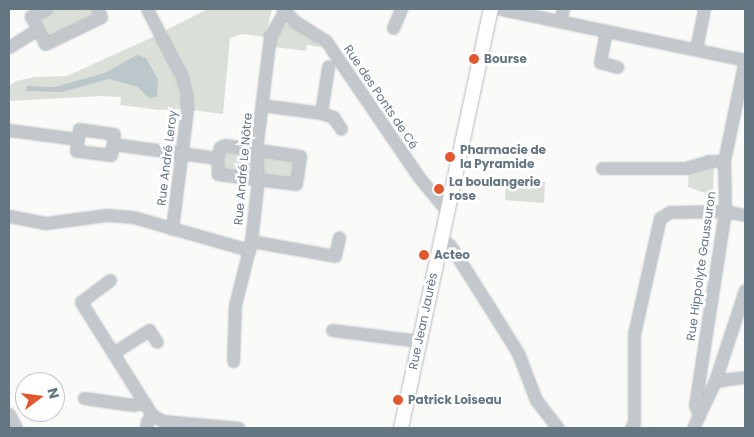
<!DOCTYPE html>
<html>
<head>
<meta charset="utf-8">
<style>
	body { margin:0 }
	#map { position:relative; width:754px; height:437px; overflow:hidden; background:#fafaf8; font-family:Poppins,sans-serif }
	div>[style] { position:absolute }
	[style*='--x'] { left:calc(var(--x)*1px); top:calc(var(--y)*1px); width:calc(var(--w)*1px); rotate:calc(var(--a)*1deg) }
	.green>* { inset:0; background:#dadfd7 }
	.water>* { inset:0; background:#bbc7cb }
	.roads { filter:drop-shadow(0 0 1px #b5babe) drop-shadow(0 0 1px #b5babe) }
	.minor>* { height:11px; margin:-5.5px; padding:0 5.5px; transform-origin:5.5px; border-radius:5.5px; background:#c3c8cc }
	.major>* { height:14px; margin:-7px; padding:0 7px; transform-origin:7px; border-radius:7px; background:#fff }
	.dots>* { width:14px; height:14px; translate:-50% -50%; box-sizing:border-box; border:2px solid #fff; border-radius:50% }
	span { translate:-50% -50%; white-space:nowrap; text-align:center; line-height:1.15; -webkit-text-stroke:5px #fff; paint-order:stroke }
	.poi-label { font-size:12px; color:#657683; font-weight:700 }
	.left { translate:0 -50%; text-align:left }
	.street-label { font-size:12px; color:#657683 }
	.frame { position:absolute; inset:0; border:10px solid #657683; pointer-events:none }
	.north { position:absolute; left:15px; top:372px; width:50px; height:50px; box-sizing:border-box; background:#fff; border:1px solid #c1c8cd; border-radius:50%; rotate:75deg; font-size:14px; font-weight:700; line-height:20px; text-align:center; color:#657683 }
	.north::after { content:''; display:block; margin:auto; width:18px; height:22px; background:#e4572e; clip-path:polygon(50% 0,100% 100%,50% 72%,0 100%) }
</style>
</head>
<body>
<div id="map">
	<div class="green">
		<i style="clip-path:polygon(57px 9px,96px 9px,96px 13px,47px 39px,37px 16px)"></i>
		<i style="clip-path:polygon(208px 9px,272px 9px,265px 37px,242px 34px,230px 38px,223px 114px,191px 110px,166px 30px)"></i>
		<i style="clip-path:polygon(286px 24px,304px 32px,321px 47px,307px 45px,306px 51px,274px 47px,278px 30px)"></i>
		<i style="clip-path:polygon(155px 36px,174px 73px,183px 109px,160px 110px,120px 105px,121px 97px,102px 96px,9px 101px,9px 86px,16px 81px,35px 77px,67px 76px)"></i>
		<i style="clip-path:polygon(229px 149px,229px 152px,249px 155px,251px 152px,253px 173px,222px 172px,222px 157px)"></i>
		<i style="clip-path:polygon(261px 156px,295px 158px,295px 178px,264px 178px)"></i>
		<i style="clip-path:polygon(714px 166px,713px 196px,688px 187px,689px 170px)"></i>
		<i style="clip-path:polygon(506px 180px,545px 182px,544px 203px,505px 200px)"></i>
	</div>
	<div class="water">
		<i style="clip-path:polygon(137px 55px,146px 58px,158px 79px,157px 97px,149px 98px,138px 87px,109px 79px,62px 92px,26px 91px,27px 86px,55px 87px,105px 73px)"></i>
	</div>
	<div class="roads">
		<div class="minor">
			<i style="--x:46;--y:9;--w:17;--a:155"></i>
			<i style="--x:31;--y:16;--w:31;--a:63"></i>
			<i style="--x:45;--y:44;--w:62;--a:-25.7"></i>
			<i style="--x:101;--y:17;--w:9;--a:-111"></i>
			<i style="--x:147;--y:9;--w:74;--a:62.7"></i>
			<i style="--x:181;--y:75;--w:20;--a:75"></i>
			<i style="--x:186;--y:94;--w:16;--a:86"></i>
			<i style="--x:187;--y:110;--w:120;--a:97.2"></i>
			<i style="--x:283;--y:9;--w:16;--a:47"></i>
			<i style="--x:294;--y:21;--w:38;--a:32"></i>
			<i style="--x:326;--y:41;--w:163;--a:55.7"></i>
			<i style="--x:418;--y:176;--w:45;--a:50.4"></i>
			<i style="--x:501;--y:9;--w:249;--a:11.8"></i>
			<i style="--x:560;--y:21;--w:12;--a:-76"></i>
			<i style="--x:393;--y:28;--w:21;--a:-67"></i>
			<i style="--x:606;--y:31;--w:32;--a:101"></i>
			<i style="--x:600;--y:62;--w:18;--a:16"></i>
			<i style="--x:9;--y:47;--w:32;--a:-32"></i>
			<i style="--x:696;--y:49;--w:41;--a:-78.7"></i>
			<i style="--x:262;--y:105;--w:60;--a:7.7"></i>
			<i style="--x:321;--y:113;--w:47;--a:-81.3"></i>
			<i style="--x:321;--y:113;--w:13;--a:18"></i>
			<i style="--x:333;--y:117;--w:14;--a:56"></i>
			<i style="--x:79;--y:129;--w:35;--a:8"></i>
			<i style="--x:114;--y:134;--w:21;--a:98"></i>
			<i style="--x:111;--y:155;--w:35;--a:-173"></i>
			<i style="--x:76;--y:151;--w:22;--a:-82"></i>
			<i style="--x:9;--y:130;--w:69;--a:7.5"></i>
			<i style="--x:113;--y:144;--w:105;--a:7.7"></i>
			<i style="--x:225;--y:145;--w:76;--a:8.3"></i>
			<i style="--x:300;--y:156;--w:28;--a:98"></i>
			<i style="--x:296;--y:184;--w:79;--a:-172.7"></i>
			<i style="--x:218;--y:174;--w:16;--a:-94"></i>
			<i style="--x:217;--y:158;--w:11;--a:-75"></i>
			<i style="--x:220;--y:147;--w:5;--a:-22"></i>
			<i style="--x:602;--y:168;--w:83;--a:0"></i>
			<i style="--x:685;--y:168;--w:25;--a:-16"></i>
			<i style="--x:709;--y:161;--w:15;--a:0"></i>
			<i style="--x:9;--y:216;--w:38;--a:11"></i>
			<i style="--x:46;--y:223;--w:61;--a:-7.6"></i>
			<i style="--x:106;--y:215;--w:27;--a:4"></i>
			<i style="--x:133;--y:217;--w:121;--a:15.9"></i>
			<i style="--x:441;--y:240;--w:10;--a:29"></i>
			<i style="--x:450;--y:245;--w:71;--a:57.7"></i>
			<i style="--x:488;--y:305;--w:57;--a:58"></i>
			<i style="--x:518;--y:353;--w:50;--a:69"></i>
			<i style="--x:536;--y:400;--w:36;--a:52"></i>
			<i style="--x:251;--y:241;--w:85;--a:10.1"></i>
			<i style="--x:335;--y:256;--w:19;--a:-78"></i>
			<i style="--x:110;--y:280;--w:36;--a:143"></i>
			<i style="--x:81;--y:302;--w:133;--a:57.9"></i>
			<i style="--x:152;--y:415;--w:13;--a:29"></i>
			<i style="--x:163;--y:421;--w:76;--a:5.3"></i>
			<i style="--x:332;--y:330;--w:88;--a:7.2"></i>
			<i style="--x:113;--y:353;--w:43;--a:-32.6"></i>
			<i style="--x:149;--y:330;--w:14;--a:56"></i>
			<i style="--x:233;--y:361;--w:56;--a:-88"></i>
			<i style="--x:235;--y:305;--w:66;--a:-76"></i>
			<i style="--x:251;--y:241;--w:61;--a:-83.5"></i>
			<i style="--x:258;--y:180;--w:30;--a:-94"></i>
			<i style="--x:256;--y:150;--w:115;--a:-83"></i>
			<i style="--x:270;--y:36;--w:28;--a:-60"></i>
			<i style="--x:715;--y:381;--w:30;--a:-8"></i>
			<i style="--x:84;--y:398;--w:50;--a:8"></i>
			<i style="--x:134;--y:405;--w:11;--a:-15"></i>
			<i style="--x:9;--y:414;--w:16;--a:63"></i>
			<i style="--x:699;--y:416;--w:12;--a:-110"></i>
			<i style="--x:695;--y:405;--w:196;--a:-81.2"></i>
			<i style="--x:725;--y:211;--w:50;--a:-91.1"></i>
			<i style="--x:724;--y:161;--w:103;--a:-78.3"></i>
			<i style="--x:146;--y:428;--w:7;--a:-82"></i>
			<i style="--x:147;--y:421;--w:8;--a:-50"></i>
			<i style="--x:631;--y:428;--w:7;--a:-63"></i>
			<i style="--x:634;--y:422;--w:88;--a:-90"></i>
			<i style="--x:634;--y:334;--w:119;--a:-77.4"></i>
			<i style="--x:660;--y:218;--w:12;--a:-31"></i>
			<i style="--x:670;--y:212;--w:55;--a:-1"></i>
			<i style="--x:725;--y:211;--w:20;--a:11"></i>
			<i style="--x:693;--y:428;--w:52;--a:-64.9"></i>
			<i style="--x:715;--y:381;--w:96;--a:-71.8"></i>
		</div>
		<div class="major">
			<i style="--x:401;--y:428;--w:429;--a:-77.9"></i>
		</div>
	</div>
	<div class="dots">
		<i style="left:474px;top:59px;background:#e4572e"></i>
		<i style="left:450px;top:157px;background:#e4572e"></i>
		<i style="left:439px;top:189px;background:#e4572e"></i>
		<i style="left:424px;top:255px;background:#e4572e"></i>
		<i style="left:398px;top:400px;background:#e4572e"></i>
	</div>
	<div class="poi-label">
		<span class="left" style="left:484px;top:59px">Bourse</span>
		<span class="left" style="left:460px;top:157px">Pharmacie de<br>la Pyramide</span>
		<span class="left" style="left:449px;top:189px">La boulangerie<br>rose</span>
		<span class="left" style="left:434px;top:255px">Acteo</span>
		<span class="left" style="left:408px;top:400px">Patrick Loiseau</span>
	</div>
	<div class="street-label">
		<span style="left:381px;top:97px;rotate:56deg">Rue des Ponts de Cé</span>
		<span style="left:167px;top:158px;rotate:-83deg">Rue André Leroy</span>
		<span style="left:243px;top:169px;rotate:-85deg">Rue André Le Nôtre</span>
		<span style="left:701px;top:266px;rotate:-82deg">Rue Hippolyte Gaussuron</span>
		<span style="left:423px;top:321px;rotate:-78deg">Rue Jean Jaurès</span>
	</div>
	<div class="frame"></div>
	<div class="north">N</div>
</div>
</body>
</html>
